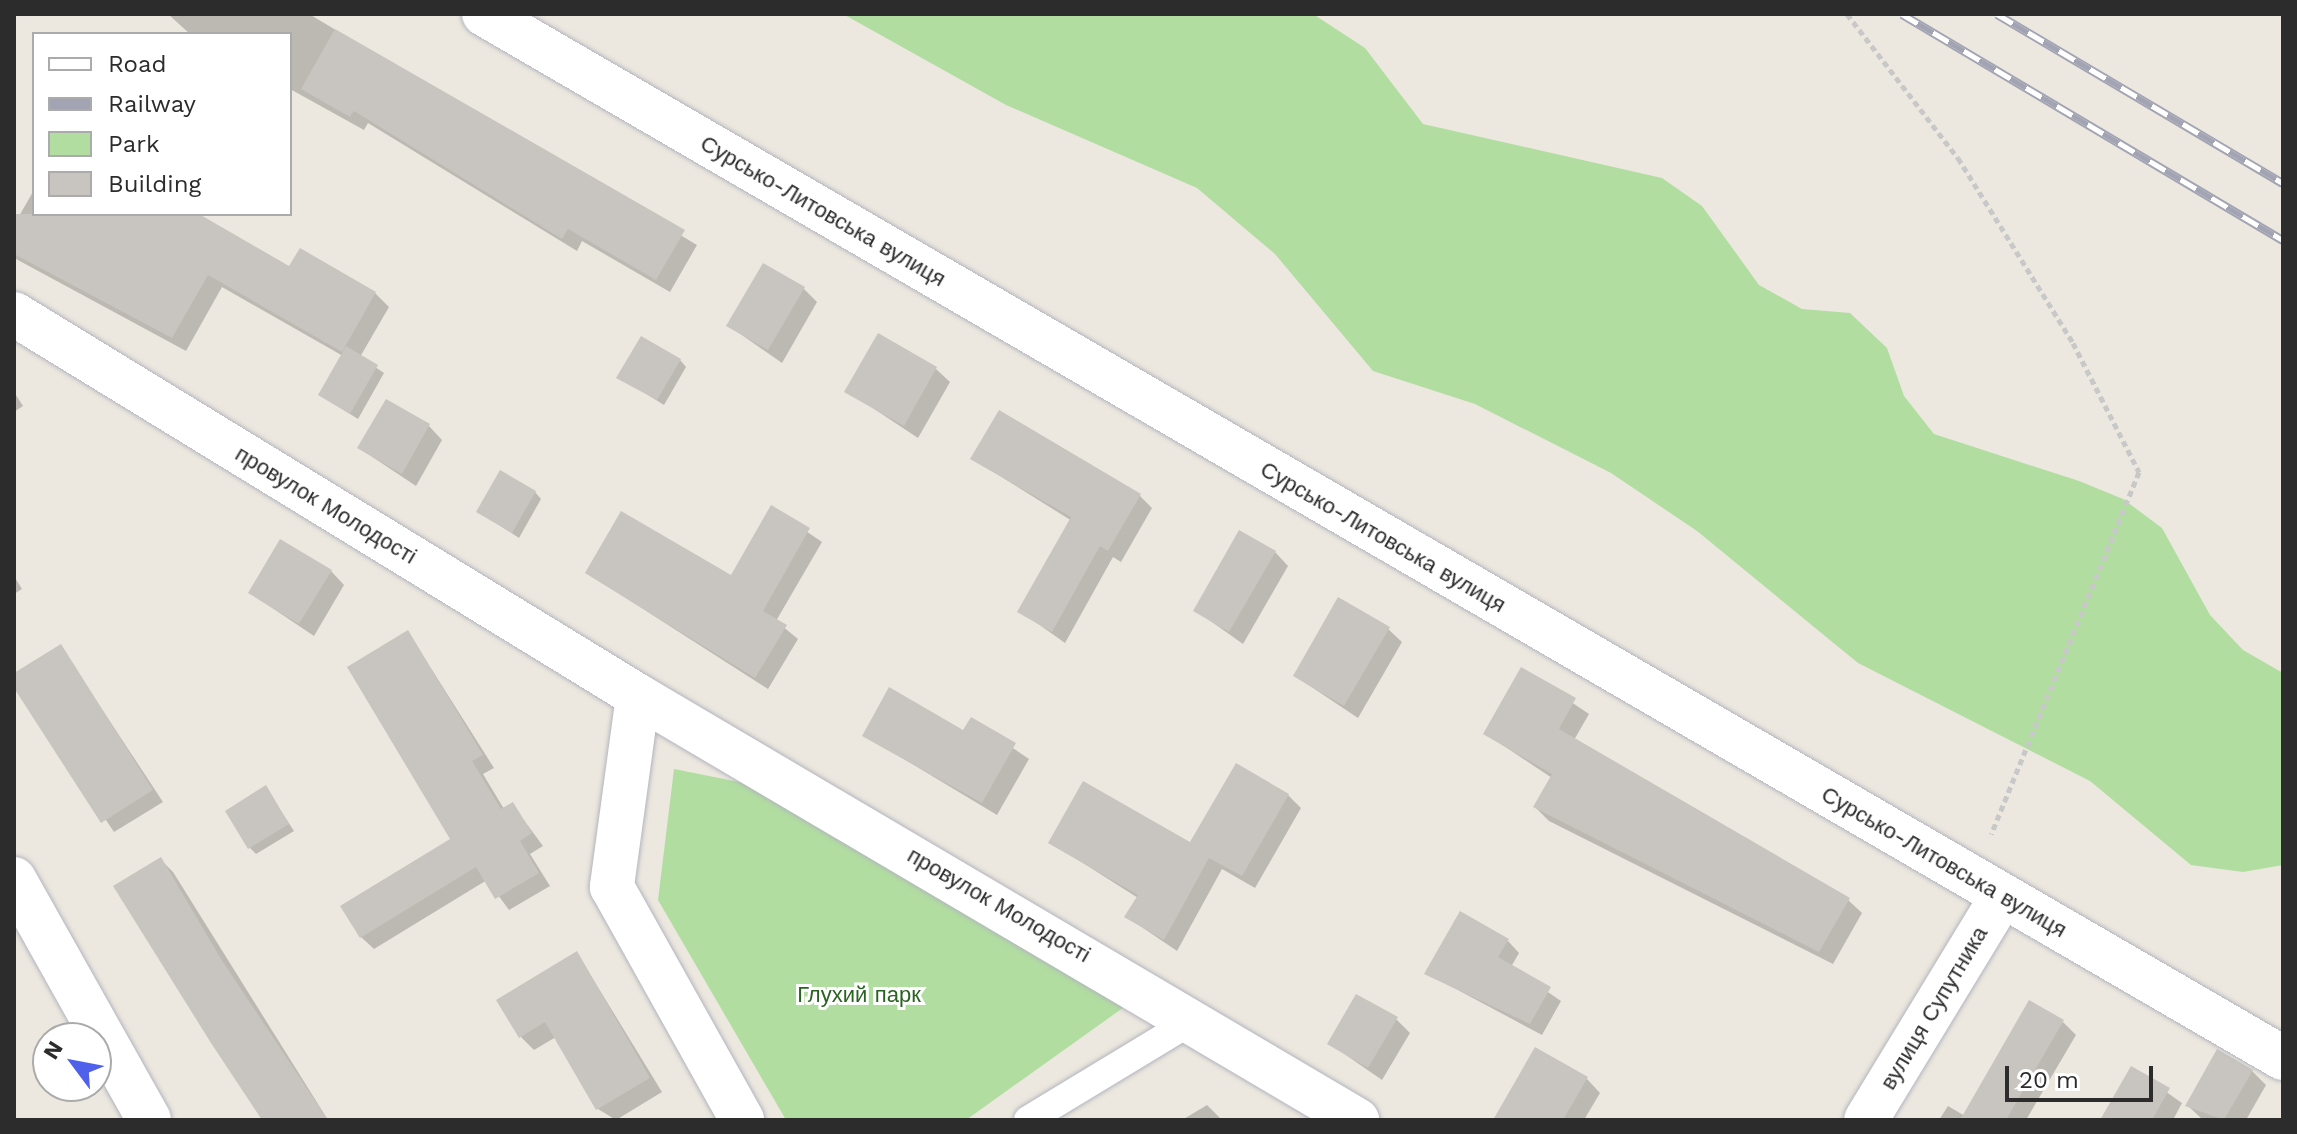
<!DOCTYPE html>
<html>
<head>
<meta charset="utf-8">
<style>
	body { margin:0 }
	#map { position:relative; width:2297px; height:1134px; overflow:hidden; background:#ece8df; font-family:"Work Sans",sans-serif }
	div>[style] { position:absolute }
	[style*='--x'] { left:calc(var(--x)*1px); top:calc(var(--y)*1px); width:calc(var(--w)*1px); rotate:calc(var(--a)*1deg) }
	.green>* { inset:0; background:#b1dda1 }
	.shadow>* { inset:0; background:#0003 }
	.building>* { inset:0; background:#c8c4bf }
	.path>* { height:5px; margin-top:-2.5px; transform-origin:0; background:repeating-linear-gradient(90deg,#c8c8c8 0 6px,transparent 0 10px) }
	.roads { filter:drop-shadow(0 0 2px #b3b4be) drop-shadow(0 0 2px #b3b4be) }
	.lane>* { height:28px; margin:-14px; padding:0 14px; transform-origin:14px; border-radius:14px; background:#fff }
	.street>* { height:44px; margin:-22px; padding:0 22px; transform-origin:22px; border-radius:22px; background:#fff }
	.rail>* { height:9px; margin-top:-4.5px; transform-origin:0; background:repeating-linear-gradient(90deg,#fff 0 18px,#a2a4b4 0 36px); box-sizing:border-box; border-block:2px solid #a2a4b4 }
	span { translate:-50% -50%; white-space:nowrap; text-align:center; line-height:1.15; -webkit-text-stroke:6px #fff; paint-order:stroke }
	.street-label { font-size:22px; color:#2c2c2c }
	.park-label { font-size:22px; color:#2a6321 }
	.frame { position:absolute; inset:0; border:16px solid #2c2c2c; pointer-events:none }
	.legend { position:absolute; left:32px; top:32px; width:260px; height:184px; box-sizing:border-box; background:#fff; border:2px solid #ababab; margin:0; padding:10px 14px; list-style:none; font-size:24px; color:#2c2c2c }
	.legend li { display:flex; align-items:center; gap:16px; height:40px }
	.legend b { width:40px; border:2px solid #ababab }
	.north { position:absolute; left:32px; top:1022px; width:80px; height:80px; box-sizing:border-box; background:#fff; border:2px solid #ababab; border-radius:50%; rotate:302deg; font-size:22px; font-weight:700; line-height:32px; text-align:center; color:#2c2c2c }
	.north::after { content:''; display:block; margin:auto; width:28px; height:36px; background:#4f60ea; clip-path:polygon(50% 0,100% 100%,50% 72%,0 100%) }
	.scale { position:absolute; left:2005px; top:1066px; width:148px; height:36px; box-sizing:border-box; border:4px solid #2c2c2c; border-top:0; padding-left:10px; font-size:24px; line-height:28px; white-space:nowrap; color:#2c2c2c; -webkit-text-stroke:6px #fff; paint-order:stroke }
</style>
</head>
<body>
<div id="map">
	<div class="green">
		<i style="clip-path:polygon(843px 14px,1313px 14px,1365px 48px,1423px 124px,1662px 178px,1702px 206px,1759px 285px,1802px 309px,1850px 313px,1887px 348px,1904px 396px,1934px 434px,2079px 481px,2123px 499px,2162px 528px,2210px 615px,2243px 650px,2283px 673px,2283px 865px,2243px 872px,2191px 865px,2090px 781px,1858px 663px,1697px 531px,1611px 473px,1475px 404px,1373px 371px,1275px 254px,1197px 188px,1006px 105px)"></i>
		<i style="clip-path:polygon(674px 769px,744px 783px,1127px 1005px,966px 1120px,786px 1120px,658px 900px)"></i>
	</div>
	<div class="shadow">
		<i style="clip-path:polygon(168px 14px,309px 14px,697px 245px,670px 292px,582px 241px,577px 251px,368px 123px,364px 130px,290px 89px,290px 34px,190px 34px)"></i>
		<i style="clip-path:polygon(34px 190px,34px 214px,195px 214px,290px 269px,375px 293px,389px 307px,360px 357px,384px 373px,358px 419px,320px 395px,343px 356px,222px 287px,186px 351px,16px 259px,14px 225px)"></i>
		<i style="clip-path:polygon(803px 288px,817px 302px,782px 363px,729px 326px)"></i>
		<i style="clip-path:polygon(680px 360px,686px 367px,664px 405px,619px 377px)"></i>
		<i style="clip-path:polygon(936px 369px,950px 382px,918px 438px,847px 391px)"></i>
		<i style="clip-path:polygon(14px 392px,23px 406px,14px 412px)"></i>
		<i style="clip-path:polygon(429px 426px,442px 440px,416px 486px,359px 448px)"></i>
		<i style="clip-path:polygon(973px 459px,1140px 496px,1152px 508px,1121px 562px,1113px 557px,1065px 643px,1020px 611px,1072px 521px)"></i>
		<i style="clip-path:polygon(535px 492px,541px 499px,519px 538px,479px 512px)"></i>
		<i style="clip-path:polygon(772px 508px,822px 542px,776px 621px,798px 639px,768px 689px,587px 573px,732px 577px)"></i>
		<i style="clip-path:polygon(1275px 552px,1288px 566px,1243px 644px,1195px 610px)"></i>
		<i style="clip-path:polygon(331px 571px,344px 585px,314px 636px,250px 593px)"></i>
		<i style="clip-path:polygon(14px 576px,22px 589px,14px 594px)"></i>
		<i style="clip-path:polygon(1388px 629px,1402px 642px,1358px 718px,1295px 676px)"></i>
		<i style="clip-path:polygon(408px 632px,494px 768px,483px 774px,504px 809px,512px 804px,543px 846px,530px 854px,550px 886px,509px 910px,487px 880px,374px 949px,361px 937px,453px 840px)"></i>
		<i style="clip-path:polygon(61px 647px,163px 802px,114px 832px,14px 683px,14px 675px)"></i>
		<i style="clip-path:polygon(1522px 669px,1589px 714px,1574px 740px,1848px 900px,1862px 913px,1833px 964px,1549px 821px,1535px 807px,1552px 778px,1486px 734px)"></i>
		<i style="clip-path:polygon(971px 720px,1029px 759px,997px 815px,864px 735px,964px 733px)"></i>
		<i style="clip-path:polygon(266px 788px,294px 831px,256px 854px,250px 848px)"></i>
		<i style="clip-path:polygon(1288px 795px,1301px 808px,1255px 888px,1222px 869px,1177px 951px,1127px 917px,1138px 898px,1050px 842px,1190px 845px)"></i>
		<i style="clip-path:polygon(160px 859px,173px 872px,328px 1120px,263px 1120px)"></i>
		<i style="clip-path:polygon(1508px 941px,1519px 953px,1511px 967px,1561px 1001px,1542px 1035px,1426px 973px)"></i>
		<i style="clip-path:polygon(577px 953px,662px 1092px,616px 1120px,598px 1109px,556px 1037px,534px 1050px,521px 1037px)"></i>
		<i style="clip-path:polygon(1396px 1019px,1410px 1033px,1382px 1080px,1330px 1044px)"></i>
		<i style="clip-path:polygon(2063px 1022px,2076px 1035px,2026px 1120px,1939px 1120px,1948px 1106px,1965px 1116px)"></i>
		<i style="clip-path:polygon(2132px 1068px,2182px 1103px,2173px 1120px,2102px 1120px)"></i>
		<i style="clip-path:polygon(2252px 1071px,2266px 1085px,2246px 1120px,2203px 1120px,2187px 1105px)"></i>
		<i style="clip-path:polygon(1587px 1079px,1600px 1093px,1584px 1120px,1510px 1120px)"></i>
		<i style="clip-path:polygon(1207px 1105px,1222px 1120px,1182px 1120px)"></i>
	</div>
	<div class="building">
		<i style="clip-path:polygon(335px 29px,685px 230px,656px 280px,568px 229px,562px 239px,354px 111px,350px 117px,301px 89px)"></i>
		<i style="clip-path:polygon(14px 214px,199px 214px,289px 266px,300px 248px,376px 292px,342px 352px,208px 275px,172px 338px,14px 254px)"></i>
		<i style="clip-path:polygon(763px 263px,805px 287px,768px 350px,726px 326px)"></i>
		<i style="clip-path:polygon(878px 333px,937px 367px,904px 426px,844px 392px)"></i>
		<i style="clip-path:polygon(641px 336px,681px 359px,657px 400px,616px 378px)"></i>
		<i style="clip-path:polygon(346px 346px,378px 365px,350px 414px,318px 395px)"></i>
		<i style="clip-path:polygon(386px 399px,430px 424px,402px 474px,357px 448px)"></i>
		<i style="clip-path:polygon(999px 410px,1141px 494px,1108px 551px,1100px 546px,1052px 632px,1017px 612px,1071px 517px,970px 459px)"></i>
		<i style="clip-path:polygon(500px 470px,536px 491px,512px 533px,476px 512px)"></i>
		<i style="clip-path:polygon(771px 505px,810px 528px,763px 611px,787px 625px,755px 678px,585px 573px,621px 511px,731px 575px)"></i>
		<i style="clip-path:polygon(1239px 530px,1276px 551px,1229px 632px,1193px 611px)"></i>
		<i style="clip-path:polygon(280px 539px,332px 570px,299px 624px,248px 593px)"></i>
		<i style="clip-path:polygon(1338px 597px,1390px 627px,1344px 706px,1293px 676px)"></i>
		<i style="clip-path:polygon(408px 630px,483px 755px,472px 761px,501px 809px,513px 802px,532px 833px,520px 841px,539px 873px,495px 899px,476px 867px,360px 938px,340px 906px,450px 839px,347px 667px)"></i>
		<i style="clip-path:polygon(61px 644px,153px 790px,101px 823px,14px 688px,14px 673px)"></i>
		<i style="clip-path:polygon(1521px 667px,1576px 698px,1559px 729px,1850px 898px,1819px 952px,1533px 807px,1552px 774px,1483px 734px)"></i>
		<i style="clip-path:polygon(889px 687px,963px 730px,971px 717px,1016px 743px,982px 803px,862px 736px)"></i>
		<i style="clip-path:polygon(1236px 763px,1289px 794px,1242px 876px,1209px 858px,1164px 940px,1124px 917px,1138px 895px,1048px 843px,1083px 781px,1190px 842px)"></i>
		<i style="clip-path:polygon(266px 785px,289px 824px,248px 849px,225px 811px)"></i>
		<i style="clip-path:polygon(161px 857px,221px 959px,328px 1120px,262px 1120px,211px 1043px,113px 886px)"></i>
		<i style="clip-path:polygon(1460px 911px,1509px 939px,1498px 957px,1551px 987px,1530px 1024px,1424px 974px)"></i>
		<i style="clip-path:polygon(577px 951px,650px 1078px,596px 1110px,545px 1022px,519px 1038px,496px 1000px)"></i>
		<i style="clip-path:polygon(1356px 994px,1398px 1017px,1368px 1068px,1327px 1044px)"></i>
		<i style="clip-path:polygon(2029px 1000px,2064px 1020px,2006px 1120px,1960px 1120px)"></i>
		<i style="clip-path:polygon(1535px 1047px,1588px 1077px,1563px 1120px,1493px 1120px)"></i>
		<i style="clip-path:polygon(2217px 1049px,2253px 1070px,2224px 1120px,2185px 1106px)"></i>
		<i style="clip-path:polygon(2131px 1066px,2170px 1088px,2152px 1120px,2100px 1120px)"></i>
	</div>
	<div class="path">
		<i style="--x:1847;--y:14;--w:182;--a:52.4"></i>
		<i style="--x:1958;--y:158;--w:218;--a:58.1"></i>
		<i style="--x:2073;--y:343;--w:145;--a:62.9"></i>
		<i style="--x:2139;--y:472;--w:391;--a:112.2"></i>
	</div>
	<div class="roads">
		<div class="lane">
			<i style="--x:1028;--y:1120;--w:195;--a:-31.2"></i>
		</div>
		<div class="street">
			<i style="--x:484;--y:14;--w:2080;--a:30.13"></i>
			<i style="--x:14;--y:314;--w:732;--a:31.47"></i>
			<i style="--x:638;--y:696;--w:835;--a:30.53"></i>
			<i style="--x:638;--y:696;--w:193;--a:97.8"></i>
			<i style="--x:612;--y:887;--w:267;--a:60.8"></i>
			<i style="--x:14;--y:879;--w:276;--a:60.7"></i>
			<i style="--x:1866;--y:1120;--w:262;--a:-58.7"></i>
		</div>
	</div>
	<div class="rail">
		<i style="--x:1902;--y:14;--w:443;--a:30.7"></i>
		<i style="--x:1997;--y:14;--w:332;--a:30.6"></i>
	</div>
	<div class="street-label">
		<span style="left:823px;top:211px;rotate:30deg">Сурсько-Литовська вулиця</span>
		<span style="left:326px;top:505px;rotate:31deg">провулок Молодості</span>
		<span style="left:1383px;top:537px;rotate:30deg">Сурсько-Литовська вулиця</span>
		<span style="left:1944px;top:862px;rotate:30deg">Сурсько-Литовська вулиця</span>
		<span style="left:999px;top:905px;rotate:30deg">провулок Молодості</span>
		<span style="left:1934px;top:1008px;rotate:-59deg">вулиця Супутника</span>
	</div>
	<div class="park-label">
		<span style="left:859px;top:995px">Глухий парк</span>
	</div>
	<div class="frame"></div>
	<ul class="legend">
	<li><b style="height:10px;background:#fff"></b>Road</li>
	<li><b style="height:10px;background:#a2a4b4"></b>Railway</li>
	<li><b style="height:22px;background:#b1dda1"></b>Park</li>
	<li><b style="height:22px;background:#c8c4bf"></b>Building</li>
	</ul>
	<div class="north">N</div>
	<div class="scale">20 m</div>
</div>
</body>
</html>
